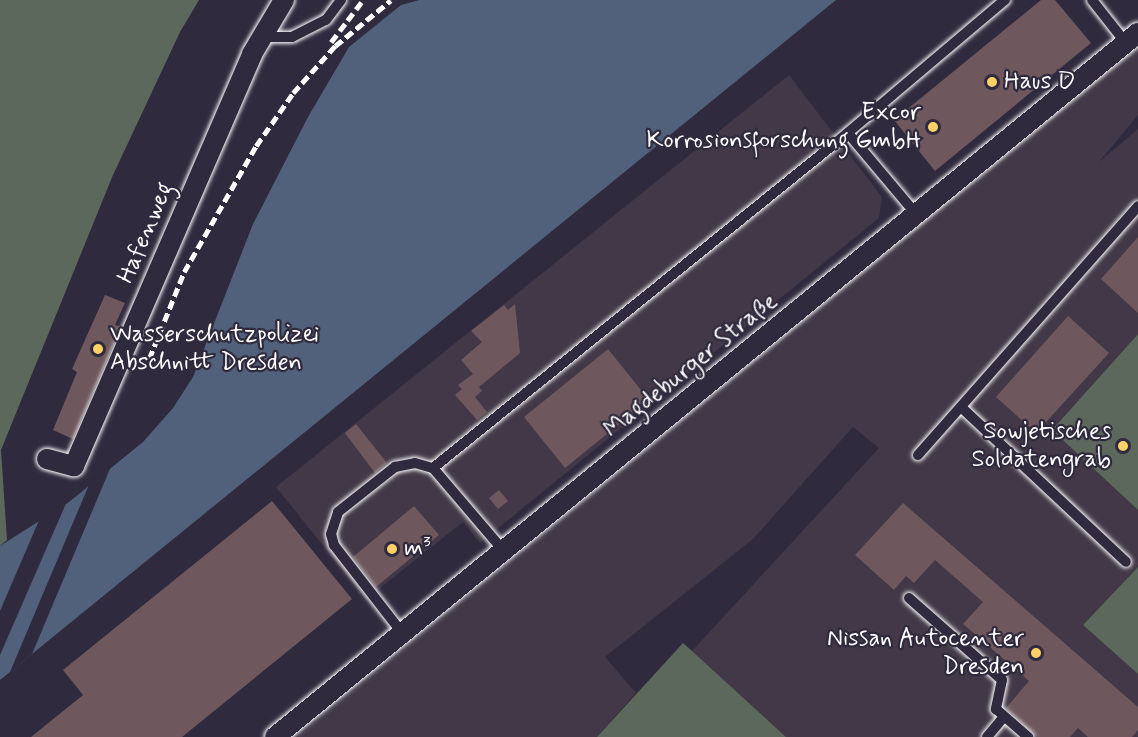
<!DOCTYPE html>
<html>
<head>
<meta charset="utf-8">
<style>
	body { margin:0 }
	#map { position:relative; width:1138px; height:737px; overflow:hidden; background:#2f2a3d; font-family:Mynerve,sans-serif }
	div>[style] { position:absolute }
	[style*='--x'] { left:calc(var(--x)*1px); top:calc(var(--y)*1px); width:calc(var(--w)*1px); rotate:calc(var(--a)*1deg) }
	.built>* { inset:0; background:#423847 }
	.green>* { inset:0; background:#5d685d }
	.water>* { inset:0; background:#51607b }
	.pier>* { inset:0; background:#2f2a3d }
	.building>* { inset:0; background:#6e585d }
	.roads { filter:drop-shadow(0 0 2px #fff) drop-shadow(0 0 2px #fff) }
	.service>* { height:10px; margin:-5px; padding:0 5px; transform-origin:5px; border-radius:5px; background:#2f2a3d }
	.minor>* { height:20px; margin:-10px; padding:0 10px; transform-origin:10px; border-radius:10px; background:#2f2a3d }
	.rail>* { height:4.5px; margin-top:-2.25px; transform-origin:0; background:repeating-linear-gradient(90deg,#fff 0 9px,transparent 0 13.5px) }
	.dots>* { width:16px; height:16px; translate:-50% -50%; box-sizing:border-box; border:3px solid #2f2a3d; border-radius:50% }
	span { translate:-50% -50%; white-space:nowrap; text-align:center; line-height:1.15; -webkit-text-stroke:4.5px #2f2a3d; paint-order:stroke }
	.poi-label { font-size:24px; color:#fff }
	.left { translate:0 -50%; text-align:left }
	.right { translate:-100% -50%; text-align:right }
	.street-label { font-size:24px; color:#fff }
</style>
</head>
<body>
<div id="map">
	<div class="built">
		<i style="clip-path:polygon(1138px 45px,1138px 115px,1099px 162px,1138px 129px,1138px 334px,1052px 430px,1138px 510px,1138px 567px,1083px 625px,1138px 674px,1138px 737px,786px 737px,692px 651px,879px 448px,853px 427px,753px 539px,605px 657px,636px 693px,597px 737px,297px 737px)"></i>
		<i style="clip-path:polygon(789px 75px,882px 197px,879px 218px,480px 543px,463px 522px,366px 599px,276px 487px)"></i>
	</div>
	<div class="green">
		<i style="clip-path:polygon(0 0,199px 0,180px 32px,113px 175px,1px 450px,7px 540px,0 546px)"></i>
		<i style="clip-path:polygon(1138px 334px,1138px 510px,1052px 430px)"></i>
		<i style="clip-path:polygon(1138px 567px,1138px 674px,1083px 625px)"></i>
		<i style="clip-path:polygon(683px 643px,692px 651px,786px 737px,597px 737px)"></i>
	</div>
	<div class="water">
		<i style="clip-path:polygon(419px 0,836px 0,0 680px,0 546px,69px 502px,143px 442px,173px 408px,193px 377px,253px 224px,308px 117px,349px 47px,401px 5px)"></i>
	</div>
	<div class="pier">
		<i style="clip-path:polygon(112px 464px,32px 654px,10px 672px,91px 480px)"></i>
		<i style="clip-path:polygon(68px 499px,0 655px,0 611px,40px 518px)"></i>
	</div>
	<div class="building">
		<i style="clip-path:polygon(1041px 0,1055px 0,1091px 43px,935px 171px,894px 120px)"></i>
		<i style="clip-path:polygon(1138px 237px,1138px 313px,1101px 279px)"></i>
		<i style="clip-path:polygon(105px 295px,125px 303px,115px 325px,121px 327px,73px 439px,53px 430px,77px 372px,72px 369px)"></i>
		<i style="clip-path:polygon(515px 304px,520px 353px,479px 387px,482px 391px,475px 397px,487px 412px,477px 420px,455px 395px,462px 389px,458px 385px,473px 374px,461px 360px,482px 342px,471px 331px,504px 305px,508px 310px)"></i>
		<i style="clip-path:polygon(1068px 316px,1109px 353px,1036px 433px,996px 397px)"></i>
		<i style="clip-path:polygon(608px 349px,649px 400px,565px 468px,524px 417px)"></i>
		<i style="clip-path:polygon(356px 424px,387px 463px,375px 473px,345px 433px)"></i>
		<i style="clip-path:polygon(499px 490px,508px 501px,498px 509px,489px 498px)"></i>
		<i style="clip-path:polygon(272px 501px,352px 599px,182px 737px,31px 737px,83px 695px,63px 670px)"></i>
		<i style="clip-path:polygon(903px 503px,1138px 707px,1138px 730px,1132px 737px,1088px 737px,1078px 728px,1070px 737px,1037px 737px,1006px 708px,1029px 681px,963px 624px,983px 602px,935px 560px,914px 583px,906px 576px,894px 590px,855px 555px)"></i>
		<i style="clip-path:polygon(414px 506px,439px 535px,376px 587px,353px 557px)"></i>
	</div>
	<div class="roads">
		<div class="service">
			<i style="--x:1092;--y:0;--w:55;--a:51.7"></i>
			<i style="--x:262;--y:37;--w:30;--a:0"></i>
			<i style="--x:292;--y:37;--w:38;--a:-27"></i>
			<i style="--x:326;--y:20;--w:25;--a:-53"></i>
			<i style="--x:848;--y:133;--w:106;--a:50"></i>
			<i style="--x:961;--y:407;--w:226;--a:43.2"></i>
			<i style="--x:918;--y:455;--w:332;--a:-48.5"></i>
			<i style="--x:433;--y:468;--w:521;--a:-38.92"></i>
			<i style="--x:838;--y:141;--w:219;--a:-40.2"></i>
			<i style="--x:909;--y:598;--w:124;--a:41.4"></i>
			<i style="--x:1002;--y:680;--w:30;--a:102"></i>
			<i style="--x:996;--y:709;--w:43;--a:41.2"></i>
			<i style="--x:403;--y:634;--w:113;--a:-127.8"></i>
			<i style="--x:334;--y:545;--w:11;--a:-105"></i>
			<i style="--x:331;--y:534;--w:23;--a:-72"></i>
			<i style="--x:338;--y:512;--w:73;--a:-38.3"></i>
			<i style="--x:395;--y:467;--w:20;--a:-11"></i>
			<i style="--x:415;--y:463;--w:19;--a:16"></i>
			<i style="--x:433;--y:468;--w:109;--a:49.5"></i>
			<i style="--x:987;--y:737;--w:26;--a:-50"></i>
		</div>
		<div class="minor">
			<i style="--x:47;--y:459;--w:28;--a:15"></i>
			<i style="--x:74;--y:466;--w:449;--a:-66.6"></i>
			<i style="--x:252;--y:54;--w:63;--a:-59.3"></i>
			<i style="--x:275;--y:737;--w:1114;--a:-39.21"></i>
		</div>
	</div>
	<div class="rail">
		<i style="--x:331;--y:42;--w:53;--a:-52.7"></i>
		<i style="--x:149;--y:359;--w:94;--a:-68.1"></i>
		<i style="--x:184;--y:272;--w:145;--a:-60.3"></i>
		<i style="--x:256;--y:146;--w:65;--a:-55.1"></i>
		<i style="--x:293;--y:93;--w:63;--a:-48.2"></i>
		<i style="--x:335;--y:46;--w:72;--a:-39.4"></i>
	</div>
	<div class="dots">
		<i style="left:992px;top:82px;background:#ffd166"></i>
		<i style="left:933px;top:127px;background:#ffd166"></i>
		<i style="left:98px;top:349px;background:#ffd166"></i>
		<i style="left:1123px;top:446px;background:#ffd166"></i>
		<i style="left:392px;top:549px;background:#ffd166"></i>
		<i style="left:1036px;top:653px;background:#ffd166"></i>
	</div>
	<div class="poi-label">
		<span class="left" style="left:1004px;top:82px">Haus D</span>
		<span class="right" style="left:921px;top:127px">Excor<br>Korrosionsforschung GmbH</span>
		<span class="left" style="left:110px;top:349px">Wasserschutzpolizei<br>Abschnitt Dresden</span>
		<span class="right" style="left:1111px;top:446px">Sowjetisches<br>Soldatengrab</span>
		<span class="left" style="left:404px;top:549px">m³</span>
		<span class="right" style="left:1024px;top:653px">Nissan Autocenter<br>Dresden</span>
	</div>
	<div class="street-label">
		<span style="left:146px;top:233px;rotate:-67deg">Hafenweg</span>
		<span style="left:691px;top:366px;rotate:-39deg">Magdeburger Straße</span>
	</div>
</div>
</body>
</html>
